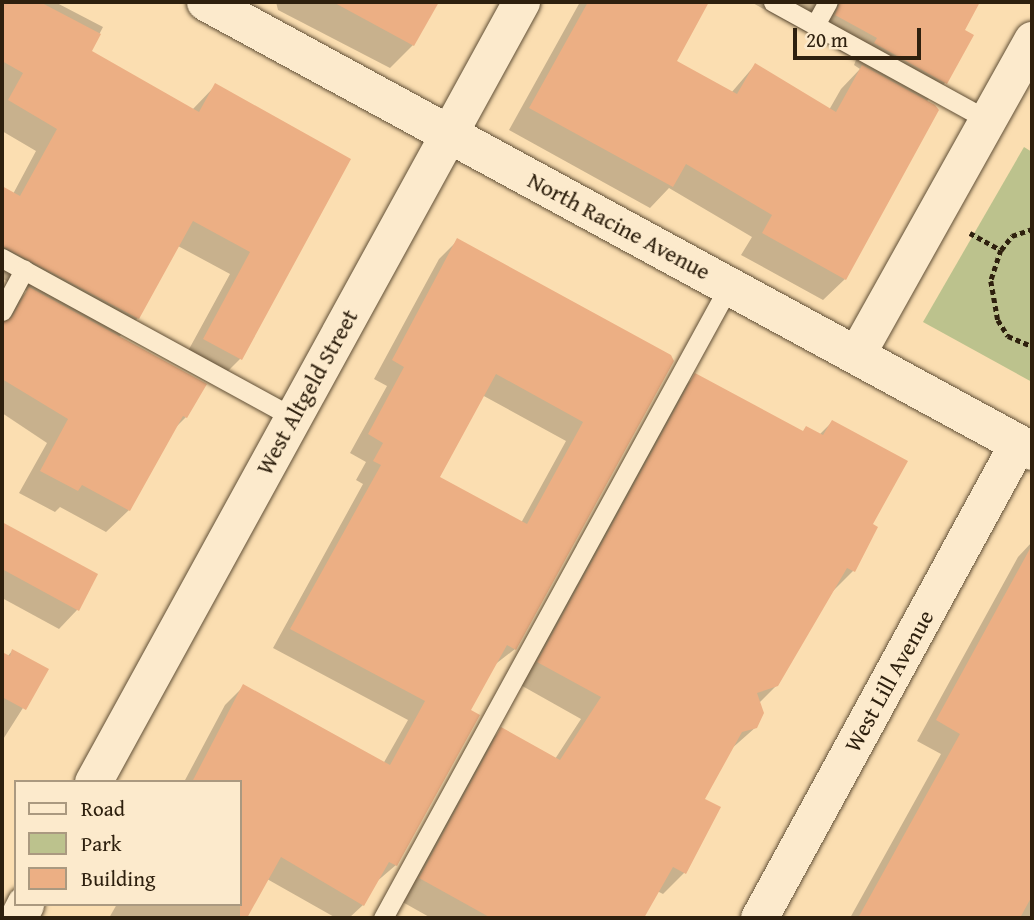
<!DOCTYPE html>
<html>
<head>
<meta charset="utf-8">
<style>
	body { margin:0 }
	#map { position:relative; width:1034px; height:920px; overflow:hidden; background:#fbdeb1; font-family:"Gentium Book Plus",serif }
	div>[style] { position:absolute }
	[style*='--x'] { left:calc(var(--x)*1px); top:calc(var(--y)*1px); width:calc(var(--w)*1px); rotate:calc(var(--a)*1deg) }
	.green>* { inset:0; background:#bcc28d }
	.shadow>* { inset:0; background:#0003 }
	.building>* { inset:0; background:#ecaf84 }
	.path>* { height:4.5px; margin-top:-2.25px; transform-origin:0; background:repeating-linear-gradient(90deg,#2e200e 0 5px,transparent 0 8.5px) }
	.roads { filter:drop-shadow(0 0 2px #615037) drop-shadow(0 0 2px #615037) }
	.lane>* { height:19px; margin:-9.5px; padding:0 9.5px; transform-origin:9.5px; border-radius:9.5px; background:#fceacc }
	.street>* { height:37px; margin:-18.5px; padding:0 18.5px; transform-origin:18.5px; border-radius:18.5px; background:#fceacc }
	.secondary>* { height:38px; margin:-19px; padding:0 19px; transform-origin:19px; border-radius:19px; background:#fceacc }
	span { translate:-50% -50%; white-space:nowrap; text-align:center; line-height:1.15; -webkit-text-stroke:5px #fceacc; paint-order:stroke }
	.street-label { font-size:23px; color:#2e200e }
	.frame { position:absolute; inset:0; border:4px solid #2e200e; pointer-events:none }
	.legend { position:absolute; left:14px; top:780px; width:228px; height:126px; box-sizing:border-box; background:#fceacc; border:2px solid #aa9980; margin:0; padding:9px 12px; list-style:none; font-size:21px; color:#2e200e }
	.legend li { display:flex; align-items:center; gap:14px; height:35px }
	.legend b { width:35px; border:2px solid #aa9980 }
	.scale { position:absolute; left:793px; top:28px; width:128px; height:32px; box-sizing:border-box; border:4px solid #2e200e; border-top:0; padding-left:9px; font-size:21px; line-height:24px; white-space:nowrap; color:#2e200e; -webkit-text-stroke:5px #fceacc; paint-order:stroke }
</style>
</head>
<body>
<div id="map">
	<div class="green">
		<i style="clip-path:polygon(1024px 147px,1032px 152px,1032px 382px,923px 322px)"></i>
	</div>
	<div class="shadow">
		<i style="clip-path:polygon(2px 2px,55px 2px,103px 27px,90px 52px,192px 110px,215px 86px,349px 160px,240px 359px,218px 381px,182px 362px,230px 274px,178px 246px,138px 318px,118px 338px,186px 417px,173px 430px,129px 510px,106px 532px,60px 507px,55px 512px,19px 493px,47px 443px,2px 413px,2px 320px,27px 291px,3px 279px,2px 282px,2px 188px,13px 194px,36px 151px,2px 131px)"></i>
		<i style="clip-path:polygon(276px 2px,437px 2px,413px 45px,390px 68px,278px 10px)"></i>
		<i style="clip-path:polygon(580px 2px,707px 2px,675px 61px,731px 93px,755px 65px,829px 110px,841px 89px,860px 69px,854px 65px,856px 60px,751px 2px,978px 2px,970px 9px,946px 82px,924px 104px,845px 279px,823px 300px,741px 255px,752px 237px,669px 188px,650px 208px,509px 130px)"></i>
		<i style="clip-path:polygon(evenodd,457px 241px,669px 356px,515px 649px,493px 666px,468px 710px,396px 865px,375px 883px,363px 905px,349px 918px,336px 918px,267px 879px,245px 918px,109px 918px,117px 904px,240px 904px,240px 782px,184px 782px,225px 705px,244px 686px,383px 764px,408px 720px,273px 648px,363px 484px,356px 480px,366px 462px,350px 453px,387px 386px,374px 379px,439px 259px,457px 241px,482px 395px,566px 441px,521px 523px,438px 477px,482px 395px)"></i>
		<i style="clip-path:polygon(696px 375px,802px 432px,819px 435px,832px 422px,870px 525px,853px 571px,832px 592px,777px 685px,759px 703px,756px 727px,730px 750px,703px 800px,684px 873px,663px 894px,657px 891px,642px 918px,431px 918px,399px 900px,480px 751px,502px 729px,555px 759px,581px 719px,517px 683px,674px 397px)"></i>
		<i style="clip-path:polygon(2px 524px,96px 575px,77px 610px,59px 629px,2px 598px)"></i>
		<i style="clip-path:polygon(1032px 542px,1032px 918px,850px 918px,941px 754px,917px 741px,1018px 557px)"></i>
		<i style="clip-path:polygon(12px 651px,47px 670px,2px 741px,2px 654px,7px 657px)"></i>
	</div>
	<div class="building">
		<i style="clip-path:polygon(2px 2px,40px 2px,101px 34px,92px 51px,199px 112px,215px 83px,351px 159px,242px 360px,203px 339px,250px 252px,193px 221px,139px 319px,2px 246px,2px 186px,20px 196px,57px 129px,8px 100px,23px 73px,2px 61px)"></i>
		<i style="clip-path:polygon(333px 2px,439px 2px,414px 46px)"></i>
		<i style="clip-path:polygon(588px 2px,709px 2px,677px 61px,737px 94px,755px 63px,836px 112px,862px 65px,935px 105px,939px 110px,846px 280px,762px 233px,772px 215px,686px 164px,673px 187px,529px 108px)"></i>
		<i style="clip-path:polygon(840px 2px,980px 2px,965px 30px,974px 35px,947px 84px,874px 43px,877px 38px,835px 15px)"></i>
		<i style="clip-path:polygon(evenodd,457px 238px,671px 355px,674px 361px,516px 650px,507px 645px,471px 710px,480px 715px,397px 866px,389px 862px,364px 906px,281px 857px,247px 918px,240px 918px,240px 782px,192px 782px,243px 684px,390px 765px,425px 701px,290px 629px,381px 465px,373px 461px,383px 443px,368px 434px,404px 367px,392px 360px,457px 238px,496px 374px,583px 422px,527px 524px,440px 477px,496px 374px)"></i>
		<i style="clip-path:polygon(29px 287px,207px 384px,187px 418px,183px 416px,130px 511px,82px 485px,78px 491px,40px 471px,68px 419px,2px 379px,2px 323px,12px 317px)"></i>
		<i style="clip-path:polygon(695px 373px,803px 431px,806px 426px,823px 435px,832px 420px,908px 461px,873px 524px,878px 527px,855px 572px,847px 568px,778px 686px,757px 693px,764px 713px,757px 728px,742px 732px,705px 799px,721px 807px,686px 874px,673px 867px,644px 918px,491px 918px,419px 878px,501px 727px,560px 760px,601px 697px,537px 662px)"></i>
		<i style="clip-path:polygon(2px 522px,98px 574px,79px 611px,2px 569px)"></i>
		<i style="clip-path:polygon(1032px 545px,1032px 896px,1020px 918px,858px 918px,960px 734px,936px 720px)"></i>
		<i style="clip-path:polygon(12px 649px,49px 669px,26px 710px,2px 697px,2px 652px,10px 656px)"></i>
	</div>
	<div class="path">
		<i style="--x:970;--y:233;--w:35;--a:29"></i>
		<i style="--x:1001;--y:250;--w:33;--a:108"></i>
		<i style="--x:991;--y:281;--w:40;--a:80"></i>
		<i style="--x:998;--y:320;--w:19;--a:58"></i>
		<i style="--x:1008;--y:336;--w:26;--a:23"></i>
		<i style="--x:1001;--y:250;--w:18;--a:-52"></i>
		<i style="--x:1012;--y:236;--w:21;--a:-19"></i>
	</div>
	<div class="roads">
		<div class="lane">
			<i style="--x:773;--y:2;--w:245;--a:28.8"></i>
			<i style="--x:815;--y:25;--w:26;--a:-61"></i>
			<i style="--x:2;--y:258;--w:332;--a:28.7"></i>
			<i style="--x:2;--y:311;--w:47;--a:-61.8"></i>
			<i style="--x:383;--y:918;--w:721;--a:-61.3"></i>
		</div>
		<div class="street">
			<i style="--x:856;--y:355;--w:361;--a:-60.8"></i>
			<i style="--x:93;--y:782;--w:890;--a:-61.25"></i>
			<i style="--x:18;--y:918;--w:16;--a:-63"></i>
			<i style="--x:759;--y:918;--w:541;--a:-61.4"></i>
		</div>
		<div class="secondary">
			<i style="--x:206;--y:2;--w:940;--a:28.53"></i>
		</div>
	</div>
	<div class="street-label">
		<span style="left:619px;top:226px;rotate:28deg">North Racine Avenue</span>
		<span style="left:307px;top:392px;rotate:-61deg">West Altgeld Street</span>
		<span style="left:889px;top:681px;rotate:-61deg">West Lill Avenue</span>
	</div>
	<div class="frame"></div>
	<ul class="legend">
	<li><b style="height:9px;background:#fceacc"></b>Road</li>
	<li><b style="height:19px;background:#bcc28d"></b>Park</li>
	<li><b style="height:19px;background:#ecaf84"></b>Building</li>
	</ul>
	<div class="scale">20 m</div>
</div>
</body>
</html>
